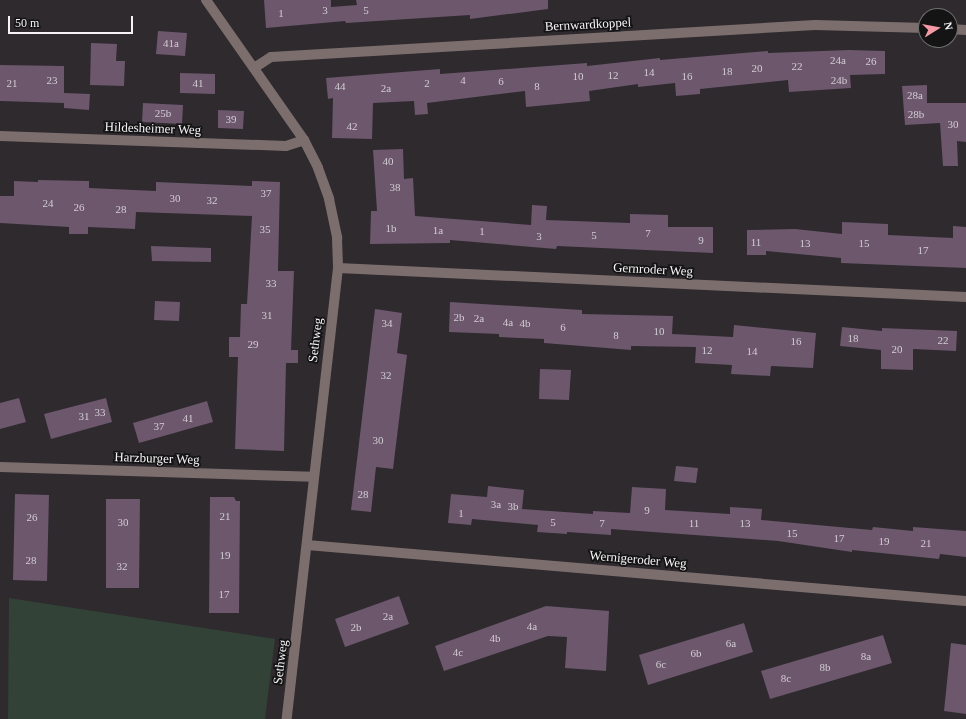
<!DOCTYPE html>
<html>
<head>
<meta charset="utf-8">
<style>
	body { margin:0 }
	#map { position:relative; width:966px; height:719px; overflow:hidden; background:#2e2a2e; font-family:Georgia,serif }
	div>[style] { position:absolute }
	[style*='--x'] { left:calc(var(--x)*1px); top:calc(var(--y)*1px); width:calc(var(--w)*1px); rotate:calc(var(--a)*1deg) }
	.green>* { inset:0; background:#324237 }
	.building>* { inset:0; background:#6c576c }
	.street>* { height:10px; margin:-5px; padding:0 5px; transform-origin:5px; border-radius:5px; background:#7d6e6e }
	span { translate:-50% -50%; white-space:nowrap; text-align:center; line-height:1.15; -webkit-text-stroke:3.5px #151415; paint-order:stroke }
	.number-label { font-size:11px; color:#d3ccd3 }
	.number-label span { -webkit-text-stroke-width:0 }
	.street-label { font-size:13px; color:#f5f3f5 }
	.north { position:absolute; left:918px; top:8px; width:40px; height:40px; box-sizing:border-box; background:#151415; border:1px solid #6f6d6f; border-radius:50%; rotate:79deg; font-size:11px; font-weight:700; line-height:16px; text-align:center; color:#f5f3f5 }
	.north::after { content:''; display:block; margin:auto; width:14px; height:18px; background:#f49aa5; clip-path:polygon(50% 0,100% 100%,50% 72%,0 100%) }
	.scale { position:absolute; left:8px; top:16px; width:125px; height:18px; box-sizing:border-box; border:2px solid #f5f3f5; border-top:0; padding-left:5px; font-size:12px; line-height:14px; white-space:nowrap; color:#f5f3f5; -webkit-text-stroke:3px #151415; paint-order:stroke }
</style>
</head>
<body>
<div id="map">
	<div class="green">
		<i style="clip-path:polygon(9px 598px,275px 639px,265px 719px,8px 719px)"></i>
	</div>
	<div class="building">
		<i style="clip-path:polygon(264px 0,331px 0,331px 7px,357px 5px,356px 0,548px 0,548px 9px,470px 19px,470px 15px,346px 23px,345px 21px,266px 28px)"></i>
		<i style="clip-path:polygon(158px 31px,187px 33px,185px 56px,156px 54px)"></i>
		<i style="clip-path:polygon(91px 43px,117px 44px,116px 61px,125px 61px,124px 86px,90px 85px)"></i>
		<i style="clip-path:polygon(849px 50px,885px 51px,885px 74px,850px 75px,851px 88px,789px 92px,788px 80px,700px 89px,700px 94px,676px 96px,675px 83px,638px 87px,638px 84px,589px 91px,590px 101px,526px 107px,525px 91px,427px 103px,428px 114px,415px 115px,414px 101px,373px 103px,372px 139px,332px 138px,333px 98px,328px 99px,326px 78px,440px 69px,440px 74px,587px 63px,587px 66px,660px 58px,660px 60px,768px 51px,768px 53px)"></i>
		<i style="clip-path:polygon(0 65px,64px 66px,64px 93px,90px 94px,89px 110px,64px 108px,64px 103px,0 101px)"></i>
		<i style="clip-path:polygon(180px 73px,215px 74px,215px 94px,180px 93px)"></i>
		<i style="clip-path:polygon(927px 85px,927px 103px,966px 103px,966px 142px,957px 141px,958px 166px,943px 166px,940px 123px,905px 125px,902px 86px)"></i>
		<i style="clip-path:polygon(143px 103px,183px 105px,182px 124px,142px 122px)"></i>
		<i style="clip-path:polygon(218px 110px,244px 111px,243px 129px,218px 128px)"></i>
		<i style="clip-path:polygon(403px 149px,404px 179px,413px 178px,415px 216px,531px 225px,532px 205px,547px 206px,546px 220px,630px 223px,630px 214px,668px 215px,668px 227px,713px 227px,713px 253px,557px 246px,556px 249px,450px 240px,450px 243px,370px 244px,371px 211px,377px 211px,373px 150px)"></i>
		<i style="clip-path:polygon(38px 180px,89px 181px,89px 188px,156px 191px,156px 182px,252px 186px,252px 181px,280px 182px,278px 271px,294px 271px,291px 350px,298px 350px,298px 363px,286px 363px,284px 451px,235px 449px,238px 357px,229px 357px,229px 337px,240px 337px,241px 304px,247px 304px,252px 216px,136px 212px,135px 229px,88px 227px,88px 234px,69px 234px,69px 227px,0 223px,0 196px,14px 196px,14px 181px,38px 182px)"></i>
		<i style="clip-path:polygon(842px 222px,888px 224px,888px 235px,953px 238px,953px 226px,966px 227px,966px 268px,841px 263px,841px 258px,766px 251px,766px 255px,747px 255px,747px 230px,795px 229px,842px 234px)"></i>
		<i style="clip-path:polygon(151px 246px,211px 248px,211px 262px,152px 261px)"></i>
		<i style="clip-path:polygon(155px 301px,180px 302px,179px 321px,154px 320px)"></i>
		<i style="clip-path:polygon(450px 302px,582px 310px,582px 314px,673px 316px,672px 334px,733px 337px,734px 325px,816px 333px,813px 368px,771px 366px,770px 376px,731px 374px,732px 365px,695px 363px,696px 347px,631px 346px,631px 350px,544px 343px,544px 339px,499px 337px,499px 334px,449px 332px)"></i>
		<i style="clip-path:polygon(375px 309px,402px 313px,397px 353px,407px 355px,393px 469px,376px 467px,371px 512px,351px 510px)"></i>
		<i style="clip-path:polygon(842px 327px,882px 331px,882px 328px,957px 331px,956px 351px,913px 349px,913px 370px,881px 369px,881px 350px,840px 346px)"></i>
		<i style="clip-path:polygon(540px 369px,571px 370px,569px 400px,539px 399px)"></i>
		<i style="clip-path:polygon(19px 398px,26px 422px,0 429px,0 403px)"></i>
		<i style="clip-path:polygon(106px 398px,112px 422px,51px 439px,44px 414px)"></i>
		<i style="clip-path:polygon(207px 401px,213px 422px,139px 443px,133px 423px)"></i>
		<i style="clip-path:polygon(676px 466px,698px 468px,696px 483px,674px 481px)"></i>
		<i style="clip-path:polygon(488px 486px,524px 490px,522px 509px,593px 514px,593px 511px,630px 513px,632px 487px,666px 489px,665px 510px,730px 514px,730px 507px,762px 509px,761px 520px,872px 530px,873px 527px,913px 531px,913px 527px,966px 531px,966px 557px,940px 554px,939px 559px,852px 550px,852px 552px,778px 541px,611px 529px,611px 535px,567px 532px,567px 534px,537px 532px,538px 525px,472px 519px,471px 525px,448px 523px,451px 494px,487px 497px)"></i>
		<i style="clip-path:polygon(15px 494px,49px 495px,47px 581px,13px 580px)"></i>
		<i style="clip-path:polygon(210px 497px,234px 497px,236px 501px,240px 501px,239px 613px,209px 613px)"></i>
		<i style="clip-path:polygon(106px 499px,140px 499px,139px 588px,106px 588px)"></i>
		<i style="clip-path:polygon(399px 596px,409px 624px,345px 647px,335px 619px)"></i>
		<i style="clip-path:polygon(546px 606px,609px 611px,606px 671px,565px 668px,567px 637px,548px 636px,444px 671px,435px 646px)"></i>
		<i style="clip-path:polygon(744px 623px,753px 652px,648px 685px,639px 655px)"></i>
		<i style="clip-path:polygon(883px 635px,892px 663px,770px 699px,761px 671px)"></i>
		<i style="clip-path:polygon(951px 643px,966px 645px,966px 714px,944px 711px)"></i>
	</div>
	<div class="street">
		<i style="--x:206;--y:0;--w:171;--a:55"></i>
		<i style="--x:304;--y:140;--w:31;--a:63"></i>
		<i style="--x:318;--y:168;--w:33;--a:70"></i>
		<i style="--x:329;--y:199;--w:40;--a:78"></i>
		<i style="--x:337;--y:238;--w:30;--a:88"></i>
		<i style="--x:338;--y:268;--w:454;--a:96.5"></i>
		<i style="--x:950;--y:29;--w:16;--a:4"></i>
		<i style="--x:254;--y:68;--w:20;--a:-33"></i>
		<i style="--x:271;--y:57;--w:545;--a:-3.37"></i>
		<i style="--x:815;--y:25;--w:111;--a:1.5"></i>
		<i style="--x:0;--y:136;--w:286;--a:2"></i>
		<i style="--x:286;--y:146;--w:19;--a:-18"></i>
		<i style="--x:338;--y:268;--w:629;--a:2.64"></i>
		<i style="--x:0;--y:467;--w:313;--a:1.8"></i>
		<i style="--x:307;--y:545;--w:661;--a:4.86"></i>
	</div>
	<div class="number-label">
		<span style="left:325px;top:10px">3</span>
		<span style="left:366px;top:10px">5</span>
		<span style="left:281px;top:13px">1</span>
		<span style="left:171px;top:43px">41a</span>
		<span style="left:838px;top:60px">24a</span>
		<span style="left:871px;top:61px">26</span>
		<span style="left:797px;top:66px">22</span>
		<span style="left:757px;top:68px">20</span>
		<span style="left:727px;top:71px">18</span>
		<span style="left:649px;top:72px">14</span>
		<span style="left:613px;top:75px">12</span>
		<span style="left:578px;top:76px">10</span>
		<span style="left:687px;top:76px">16</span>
		<span style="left:52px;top:80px">23</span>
		<span style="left:463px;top:80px">4</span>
		<span style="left:839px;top:80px">24b</span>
		<span style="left:501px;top:81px">6</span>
		<span style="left:12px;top:83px">21</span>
		<span style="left:198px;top:83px">41</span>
		<span style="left:427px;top:83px">2</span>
		<span style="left:340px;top:86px">44</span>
		<span style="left:537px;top:86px">8</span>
		<span style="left:386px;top:88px">2a</span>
		<span style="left:915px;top:95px">28a</span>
		<span style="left:163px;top:113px">25b</span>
		<span style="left:916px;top:114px">28b</span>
		<span style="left:231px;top:119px">39</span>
		<span style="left:953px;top:124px">30</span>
		<span style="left:352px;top:126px">42</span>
		<span style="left:388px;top:161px">40</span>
		<span style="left:395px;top:187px">38</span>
		<span style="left:266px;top:193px">37</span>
		<span style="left:175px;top:198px">30</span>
		<span style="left:212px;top:200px">32</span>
		<span style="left:48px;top:203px">24</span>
		<span style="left:79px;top:207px">26</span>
		<span style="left:121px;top:209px">28</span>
		<span style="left:391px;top:228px">1b</span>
		<span style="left:265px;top:229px">35</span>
		<span style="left:438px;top:230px">1a</span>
		<span style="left:482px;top:231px">1</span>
		<span style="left:648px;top:233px">7</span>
		<span style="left:594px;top:235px">5</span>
		<span style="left:539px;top:236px">3</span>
		<span style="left:701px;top:240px">9</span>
		<span style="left:756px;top:242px">11</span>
		<span style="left:805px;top:243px">13</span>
		<span style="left:864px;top:243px">15</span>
		<span style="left:923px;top:250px">17</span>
		<span style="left:271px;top:283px">33</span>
		<span style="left:267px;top:315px">31</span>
		<span style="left:459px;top:317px">2b</span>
		<span style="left:479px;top:318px">2a</span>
		<span style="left:508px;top:322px">4a</span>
		<span style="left:387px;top:323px">34</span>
		<span style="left:525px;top:323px">4b</span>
		<span style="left:563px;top:327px">6</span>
		<span style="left:659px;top:331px">10</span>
		<span style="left:616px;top:335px">8</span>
		<span style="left:853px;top:338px">18</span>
		<span style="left:943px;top:340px">22</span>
		<span style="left:796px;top:341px">16</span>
		<span style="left:253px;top:344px">29</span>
		<span style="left:897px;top:349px">20</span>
		<span style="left:707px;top:350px">12</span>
		<span style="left:752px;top:351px">14</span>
		<span style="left:386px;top:375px">32</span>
		<span style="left:100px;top:412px">33</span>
		<span style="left:84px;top:416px">31</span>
		<span style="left:188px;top:418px">41</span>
		<span style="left:159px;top:426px">37</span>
		<span style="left:378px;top:440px">30</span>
		<span style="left:363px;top:494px">28</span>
		<span style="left:496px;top:504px">3a</span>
		<span style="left:513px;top:506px">3b</span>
		<span style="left:647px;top:510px">9</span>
		<span style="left:461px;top:513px">1</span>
		<span style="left:225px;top:516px">21</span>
		<span style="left:32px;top:517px">26</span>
		<span style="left:123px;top:522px">30</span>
		<span style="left:553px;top:522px">5</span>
		<span style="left:602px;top:523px">7</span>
		<span style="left:694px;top:523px">11</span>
		<span style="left:745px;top:523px">13</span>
		<span style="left:792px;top:533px">15</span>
		<span style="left:839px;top:538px">17</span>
		<span style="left:884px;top:541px">19</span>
		<span style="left:926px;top:543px">21</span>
		<span style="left:225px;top:555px">19</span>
		<span style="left:31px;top:560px">28</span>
		<span style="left:122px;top:566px">32</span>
		<span style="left:224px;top:594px">17</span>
		<span style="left:388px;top:616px">2a</span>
		<span style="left:532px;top:626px">4a</span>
		<span style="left:356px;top:627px">2b</span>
		<span style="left:495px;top:638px">4b</span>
		<span style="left:731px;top:643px">6a</span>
		<span style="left:458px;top:652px">4c</span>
		<span style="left:696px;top:653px">6b</span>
		<span style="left:866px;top:656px">8a</span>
		<span style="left:661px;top:664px">6c</span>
		<span style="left:825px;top:667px">8b</span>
		<span style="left:786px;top:678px">8c</span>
	</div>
	<div class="street-label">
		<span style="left:588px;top:25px;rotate:-3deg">Bernwardkoppel</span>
		<span style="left:153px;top:129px;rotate:2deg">Hildesheimer Weg</span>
		<span style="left:653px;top:270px;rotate:3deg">Gernroder Weg</span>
		<span style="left:316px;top:340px;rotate:-83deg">Sethweg</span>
		<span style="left:157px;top:459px;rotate:2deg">Harzburger Weg</span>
		<span style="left:638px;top:560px;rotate:5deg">Wernigeroder Weg</span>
		<span style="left:281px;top:662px;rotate:-83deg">Sethweg</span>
	</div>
	<div class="north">N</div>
	<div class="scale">50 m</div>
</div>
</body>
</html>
